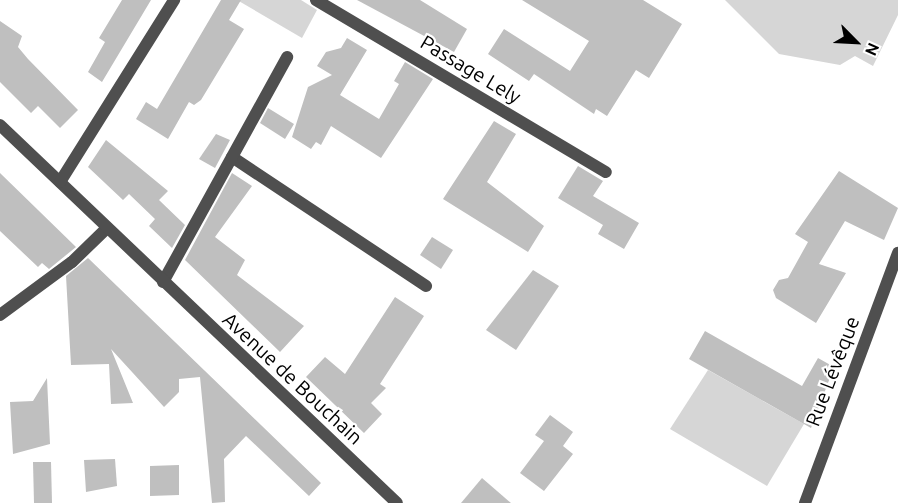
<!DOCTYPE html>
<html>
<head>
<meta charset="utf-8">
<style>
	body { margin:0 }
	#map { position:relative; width:898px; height:503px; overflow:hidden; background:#fff; font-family:Ubuntu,sans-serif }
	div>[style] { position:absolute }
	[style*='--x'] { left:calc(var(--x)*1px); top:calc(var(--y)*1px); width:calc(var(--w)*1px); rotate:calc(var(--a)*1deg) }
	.green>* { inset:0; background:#d6d6d6 }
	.building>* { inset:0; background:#bfbfbf }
	.service>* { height:12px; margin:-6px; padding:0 6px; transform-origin:6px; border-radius:6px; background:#4f4f4f }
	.minor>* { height:12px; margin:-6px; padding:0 6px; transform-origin:6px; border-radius:6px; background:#4f4f4f }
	span { translate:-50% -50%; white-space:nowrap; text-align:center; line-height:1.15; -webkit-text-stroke:4.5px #fff; paint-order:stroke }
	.street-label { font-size:20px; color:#000 }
	.north { position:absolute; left:826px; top:12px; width:60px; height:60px; -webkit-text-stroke:4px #fff; paint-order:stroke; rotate:114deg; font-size:16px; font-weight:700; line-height:24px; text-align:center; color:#000 }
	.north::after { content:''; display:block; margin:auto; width:21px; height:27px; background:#000; clip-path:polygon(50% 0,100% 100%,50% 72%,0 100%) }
</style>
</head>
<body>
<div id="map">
	<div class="green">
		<i style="clip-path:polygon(237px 0,301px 0,317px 10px,302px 38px)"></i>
		<i style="clip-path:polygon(725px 0,898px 0,898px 15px,873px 66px,855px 56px,840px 65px,779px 54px)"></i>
		<i style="clip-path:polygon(708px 370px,804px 424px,767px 486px,670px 429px)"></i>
	</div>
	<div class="building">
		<i style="clip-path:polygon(122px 0,151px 0,102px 82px,88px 72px,105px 42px,99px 38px)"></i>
		<i style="clip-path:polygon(221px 0,241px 0,229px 20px,244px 29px,201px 100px,194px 105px,189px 102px,168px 139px,136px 119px,146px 102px,157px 109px)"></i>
		<i style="clip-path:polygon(357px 0,420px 0,467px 29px,454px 52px)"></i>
		<i style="clip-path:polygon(522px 0,643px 0,682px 24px,649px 78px,636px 70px,607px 116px,596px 109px,594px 114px,534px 74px,529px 81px,488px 54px,504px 29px,570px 71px,589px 41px)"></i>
		<i style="clip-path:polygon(0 21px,22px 36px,18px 47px,28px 59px,78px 110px,60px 128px,38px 106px,31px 113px,0 82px)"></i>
		<i style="clip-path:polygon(347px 38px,367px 50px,340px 95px,379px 119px,399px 84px,394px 81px,405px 62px,433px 79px,381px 158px,331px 126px,321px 145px,316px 142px,311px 149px,292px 137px,308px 87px,332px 75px,317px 66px,326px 52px,341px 48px)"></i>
		<i style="clip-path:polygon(268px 108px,294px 124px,285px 139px,260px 123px)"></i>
		<i style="clip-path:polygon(494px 121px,516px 134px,487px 182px,544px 226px,528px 252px,443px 199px)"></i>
		<i style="clip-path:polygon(216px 134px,230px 140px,215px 168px,199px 159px)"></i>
		<i style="clip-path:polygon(106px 140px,168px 191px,159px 200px,185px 225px,172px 248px,149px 226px,155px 219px,129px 194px,123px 200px,88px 167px)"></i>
		<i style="clip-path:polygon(578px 166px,603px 181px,593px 196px,639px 223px,624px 249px,598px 234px,603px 225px,558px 198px)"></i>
		<i style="clip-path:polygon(839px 171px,898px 208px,884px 240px,845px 221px,819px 264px,846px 273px,816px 323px,776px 298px,773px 290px,779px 280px,788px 278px,808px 242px,795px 234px)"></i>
		<i style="clip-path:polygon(0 173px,76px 247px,49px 269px,42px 263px,38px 267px,0 231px)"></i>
		<i style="clip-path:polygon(232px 173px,252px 186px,215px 237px,245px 260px,237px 275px,304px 326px,280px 352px,185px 260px)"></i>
		<i style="clip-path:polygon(432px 237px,453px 250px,441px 269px,420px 255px)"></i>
		<i style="clip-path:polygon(88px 258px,321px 483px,309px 496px,246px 436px,224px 459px,225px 502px,212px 503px,200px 377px,179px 379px,179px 392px,164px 407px,111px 349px,133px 403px,111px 404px,109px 364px,71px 365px,66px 276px)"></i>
		<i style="clip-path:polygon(533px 270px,559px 286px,516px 350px,486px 330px)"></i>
		<i style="clip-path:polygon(395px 297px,424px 316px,380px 384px,386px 388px,371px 403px,382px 414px,364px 433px,306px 377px,325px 357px,345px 374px)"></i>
		<i style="clip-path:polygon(705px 331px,802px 386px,818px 358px,834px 367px,811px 428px,689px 359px)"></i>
		<i style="clip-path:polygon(47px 378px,50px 444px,13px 454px,10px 402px,33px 401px)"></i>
		<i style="clip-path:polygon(550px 415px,573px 432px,563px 446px,573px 454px,544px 491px,520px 473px,544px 441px,535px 435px)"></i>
		<i style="clip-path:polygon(115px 459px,117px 486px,86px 492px,84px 460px)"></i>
		<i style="clip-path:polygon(33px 462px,51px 462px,52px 503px,34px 503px)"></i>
		<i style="clip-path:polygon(179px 465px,179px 495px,150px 496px,150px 466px)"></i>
		<i style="clip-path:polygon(482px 478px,511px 503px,461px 503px)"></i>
	</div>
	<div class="service">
		<i style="--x:232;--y:157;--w:233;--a:33.6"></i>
		<i style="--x:163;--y:282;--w:257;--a:-61.1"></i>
		<i style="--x:0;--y:315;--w:89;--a:-36.4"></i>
		<i style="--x:72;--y:262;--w:49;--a:-44.2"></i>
	</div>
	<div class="minor">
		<i style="--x:316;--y:0;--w:337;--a:30.7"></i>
		<i style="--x:0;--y:125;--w:548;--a:43.6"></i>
		<i style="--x:60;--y:182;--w:215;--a:-57.9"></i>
		<i style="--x:805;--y:503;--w:267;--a:-69.6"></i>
	</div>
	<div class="street-label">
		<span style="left:471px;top:69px;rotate:31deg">Passage Lely</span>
		<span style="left:832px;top:371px;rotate:-69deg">Rue Lévêque</span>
		<span style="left:293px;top:378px;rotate:43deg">Avenue de Bouchain</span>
	</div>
	<div class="north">N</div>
</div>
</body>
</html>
